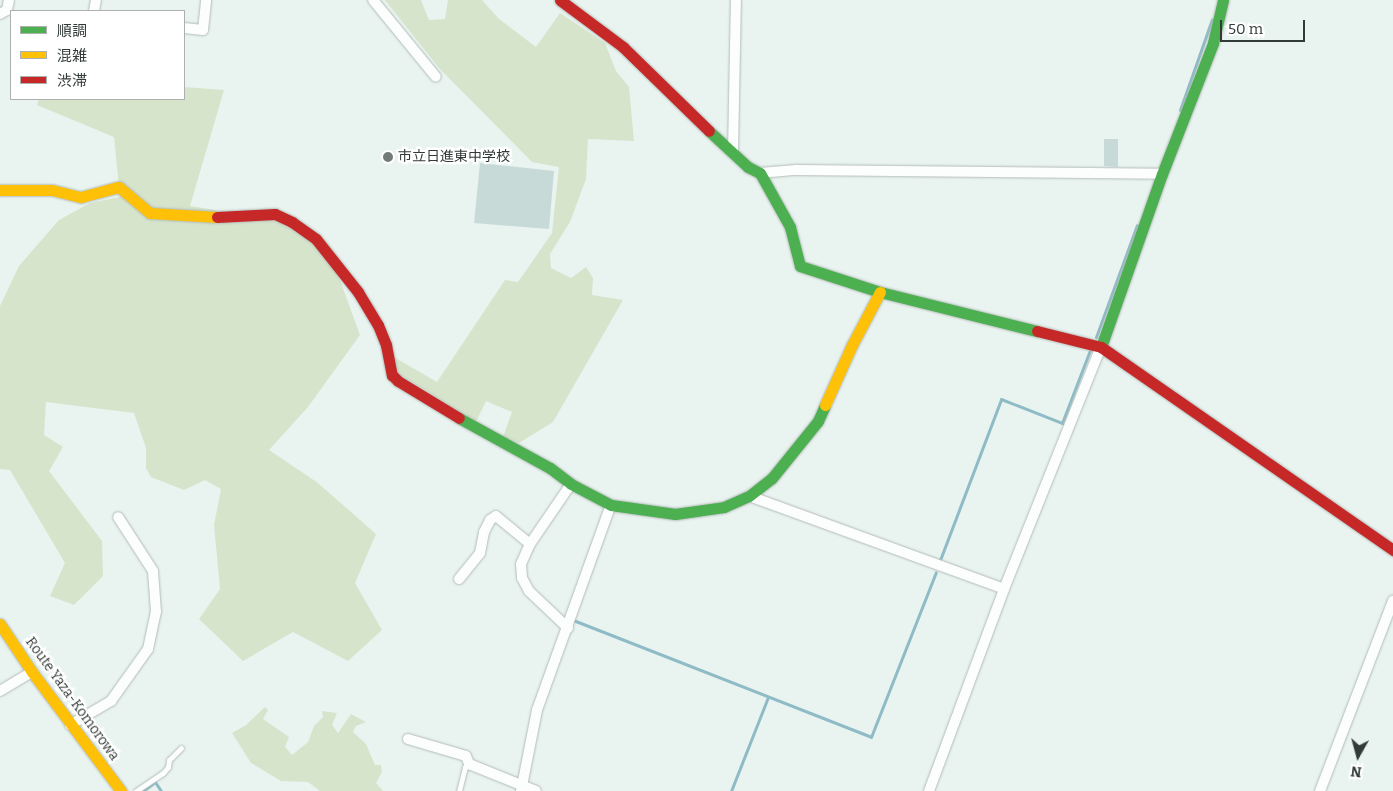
<!DOCTYPE html>
<html>
<head>
<meta charset="utf-8">
<style>
	body { margin:0 }
	#map { position:relative; width:1393px; height:791px; overflow:hidden; background:#e9f4f0; font-family:Bitter,"Noto Sans JP",serif }
	div>[style] { position:absolute }
	[style*='--x'] { left:calc(var(--x)*1px); top:calc(var(--y)*1px); width:calc(var(--w)*1px); rotate:calc(var(--a)*1deg) }
	.green>* { inset:0; background:#d6e4cc }
	.stream>* { height:3px; margin:-1.5px; padding:0 1.5px; transform-origin:1.5px; border-radius:1.5px; background:#8fbbc6 }
	.building>* { inset:0; background:#c8dad8 }
	.roads { filter:drop-shadow(0 0 1px #b3bbb8) drop-shadow(0 0 1px #b3bbb8) }
	.lane>* { height:5px; margin:-2.5px; padding:0 2.5px; transform-origin:2.5px; border-radius:2.5px; background:#fcfdfd }
	.street>* { height:10px; margin:-5px; padding:0 5px; transform-origin:5px; border-radius:5px; background:#fcfdfd }
	.fast>* { height:11px; margin:-5.5px; padding:0 5.5px; transform-origin:5.5px; border-radius:5.5px; background:#4caf50 }
	.slow>* { height:11px; margin:-5.5px; padding:0 5.5px; transform-origin:5.5px; border-radius:5.5px; background:#ffc107 }
	.jam>* { height:11px; margin:-5.5px; padding:0 5.5px; transform-origin:5.5px; border-radius:5.5px; background:#c62828 }
	.dots>* { width:14px; height:14px; translate:-50% -50%; box-sizing:border-box; border:2px solid #fff; border-radius:50% }
	span { translate:-50% -50%; white-space:nowrap; text-align:center; line-height:1.15; -webkit-text-stroke:4.5px #fff; paint-order:stroke }
	.poi-label { font-size:14px; color:#323a37 }
	.left { translate:0 -50%; text-align:left }
	.street-label { font-size:14px; color:#323a37 }
	.legend { position:absolute; left:10px; top:10px; width:175px; height:90px; box-sizing:border-box; background:#fff; border:1px solid #adb0af; margin:0; padding:6px 9px; list-style:none; font-size:15px; color:#323a37 }
	.legend li { display:flex; align-items:center; gap:10px; height:25px }
	.legend b { width:25px; border:1px solid #adb0af }
	.north { position:absolute; left:1333px; top:731px; width:50px; height:50px; -webkit-text-stroke:4px #fff; paint-order:stroke; rotate:187deg; font-size:14px; font-weight:700; line-height:20px; text-align:center; color:#323a37 }
	.north::after { content:''; display:block; margin:auto; width:18px; height:22px; background:#323a37; clip-path:polygon(50% 0,100% 100%,50% 72%,0 100%) }
	.scale { position:absolute; left:1220px; top:20px; width:85px; height:22px; box-sizing:border-box; border:2px solid #323a37; border-top:0; padding-left:6px; font-size:15px; line-height:18px; white-space:nowrap; color:#323a37; -webkit-text-stroke:4px #fff; paint-order:stroke }
</style>
</head>
<body>
<div id="map">
	<div class="green">
		<i style="clip-path:polygon(385px 0,421px 0,429px 20px,445px 19px,448px 0,482px 0,498px 18px,536px 47px,560px 13px,605px 43px,616px 71px,629px 87px,634px 141px,588px 139px,586px 179px,570px 222px,550px 254px,551px 268px,571px 278px,586px 267px,593px 278px,592px 295px,623px 300px,553px 422px,519px 443px,503px 437px,512px 412px,486px 401px,476px 422px,399px 374px,392px 356px,437px 382px,505px 280px,518px 282px,552px 233px,559px 167px,532px 162px,439px 68px)"></i>
		<i style="clip-path:polygon(184px 87px,224px 90px,190px 206px,277px 220px,311px 241px,336px 269px,360px 335px,308px 407px,269px 450px,318px 483px,376px 534px,355px 583px,382px 630px,348px 661px,293px 632px,243px 661px,199px 619px,220px 589px,214px 525px,221px 489px,205px 480px,184px 490px,151px 477px,146px 468px,146px 448px,134px 413px,46px 402px,44px 435px,63px 447px,49px 471px,102px 541px,103px 576px,74px 605px,50px 596px,65px 563px,10px 470px,0 469px,0 306px,19px 266px,59px 220px,90px 203px,120px 197px,114px 137px,37px 105px,39px 99px,184px 99px)"></i>
		<i style="clip-path:polygon(265px 707px,268px 710px,263px 719px,289px 737px,285px 747px,292px 755px,308px 742px,314px 726px,323px 717px,322px 711px,337px 713px,332px 725px,338px 733px,351px 714px,366px 722px,356px 726px,353px 732px,366px 744px,375px 765px,381px 765px,382px 772px,376px 783px,383px 791px,320px 791px,308px 782px,281px 781px,251px 763px,232px 733px,246px 725px)"></i>
	</div>
	<div class="stream">
		<i style="--x:1180;--y:110;--w:96;--a:-70.6"></i>
		<i style="--x:1096;--y:337;--w:119;--a:-69.9"></i>
		<i style="--x:940;--y:560;--w:172;--a:-69.2"></i>
		<i style="--x:1001;--y:399;--w:66;--a:21.5"></i>
		<i style="--x:1062;--y:423;--w:78;--a:-69"></i>
		<i style="--x:573;--y:620;--w:320;--a:21.4"></i>
		<i style="--x:871;--y:737;--w:177;--a:-68.5"></i>
		<i style="--x:143;--y:791;--w:15;--a:-37"></i>
		<i style="--x:155;--y:782;--w:11;--a:56"></i>
		<i style="--x:731;--y:791;--w:101;--a:-68.5"></i>
	</div>
	<div class="building">
		<i style="clip-path:polygon(1104px 139px,1118px 139px,1118px 167px,1104px 166px)"></i>
		<i style="clip-path:polygon(480px 163px,554px 171px,549px 229px,474px 223px)"></i>
	</div>
	<div class="roads">
		<div class="lane">
			<i style="--x:136;--y:791;--w:32;--a:-34"></i>
			<i style="--x:163;--y:773;--w:8;--a:-50"></i>
			<i style="--x:168;--y:767;--w:7;--a:-82"></i>
			<i style="--x:169;--y:760;--w:17;--a:-45"></i>
			<i style="--x:459;--y:791;--w:25;--a:-76"></i>
			<i style="--x:465;--y:767;--w:5;--a:-37"></i>
		</div>
		<div class="street">
			<i style="--x:373;--y:0;--w:99;--a:50.7"></i>
			<i style="--x:94;--y:11;--w:11;--a:-80"></i>
			<i style="--x:0;--y:14;--w:8;--a:-30"></i>
			<i style="--x:7;--y:10;--w:10;--a:-79"></i>
			<i style="--x:184;--y:28;--w:19;--a:6"></i>
			<i style="--x:203;--y:30;--w:30;--a:-84"></i>
			<i style="--x:733;--y:152;--w:152;--a:-88.9"></i>
			<i style="--x:760;--y:173;--w:36;--a:-5"></i>
			<i style="--x:796;--y:170;--w:366;--a:0.6"></i>
			<i style="--x:749;--y:496;--w:271;--a:20"></i>
			<i style="--x:459;--y:579;--w:33;--a:-51"></i>
			<i style="--x:480;--y:553;--w:21;--a:-79"></i>
			<i style="--x:484;--y:532;--w:13;--a:-63"></i>
			<i style="--x:490;--y:520;--w:7;--a:-34"></i>
			<i style="--x:496;--y:516;--w:44;--a:39.5"></i>
			<i style="--x:568;--y:628;--w:54;--a:-136.5"></i>
			<i style="--x:529;--y:591;--w:15;--a:-118"></i>
			<i style="--x:522;--y:578;--w:14;--a:-94"></i>
			<i style="--x:521;--y:564;--w:22;--a:-66"></i>
			<i style="--x:530;--y:544;--w:73;--a:-55.7"></i>
			<i style="--x:0;--y:691;--w:37;--a:-31"></i>
			<i style="--x:70;--y:725;--w:48;--a:-30.3"></i>
			<i style="--x:111;--y:701;--w:64;--a:-54.6"></i>
			<i style="--x:148;--y:649;--w:38;--a:-78"></i>
			<i style="--x:156;--y:612;--w:41;--a:-94.2"></i>
			<i style="--x:153;--y:571;--w:64;--a:-122.9"></i>
			<i style="--x:408;--y:739;--w:60;--a:16.3"></i>
			<i style="--x:466;--y:756;--w:9;--a:69"></i>
			<i style="--x:469;--y:764;--w:72;--a:21.9"></i>
			<i style="--x:521;--y:791;--w:83;--a:-78.8"></i>
			<i style="--x:537;--y:710;--w:218;--a:-70.2"></i>
			<i style="--x:929;--y:791;--w:215;--a:-69.6"></i>
			<i style="--x:1004;--y:589;--w:261;--a:-68.2"></i>
			<i style="--x:1320;--y:791;--w:204;--a:-69"></i>
		</div>
		<div class="fast">
			<i style="--x:709;--y:131;--w:53;--a:42.7"></i>
			<i style="--x:748;--y:167;--w:13;--a:27"></i>
			<i style="--x:760;--y:173;--w:62;--a:60.9"></i>
			<i style="--x:790;--y:227;--w:40;--a:75.6"></i>
			<i style="--x:800;--y:266;--w:84;--a:18"></i>
			<i style="--x:880;--y:292;--w:162;--a:14"></i>
			<i style="--x:1101;--y:347;--w:183;--a:-70.6"></i>
			<i style="--x:1162;--y:174;--w:141;--a:-68.7"></i>
			<i style="--x:1213;--y:43;--w:44;--a:-76.9"></i>
			<i style="--x:459;--y:418;--w:104;--a:28.8"></i>
			<i style="--x:550;--y:468;--w:26;--a:37"></i>
			<i style="--x:571;--y:484;--w:45;--a:27.7"></i>
			<i style="--x:611;--y:505;--w:65;--a:8"></i>
			<i style="--x:675;--y:514;--w:49;--a:-8.1"></i>
			<i style="--x:724;--y:507;--w:27;--a:-24"></i>
			<i style="--x:749;--y:496;--w:29;--a:-38"></i>
			<i style="--x:772;--y:478;--w:73;--a:-51.1"></i>
			<i style="--x:818;--y:421;--w:17;--a:-66"></i>
		</div>
		<div class="slow">
			<i style="--x:0;--y:190;--w:52;--a:0"></i>
			<i style="--x:52;--y:190;--w:30;--a:14"></i>
			<i style="--x:81;--y:197;--w:39;--a:-15"></i>
			<i style="--x:119;--y:187;--w:40;--a:40"></i>
			<i style="--x:150;--y:213;--w:67;--a:3.4"></i>
			<i style="--x:825;--y:405;--w:66;--a:-65.8"></i>
			<i style="--x:852;--y:345;--w:60;--a:-62.2"></i>
			<i style="--x:0;--y:624;--w:58;--a:56.3"></i>
			<i style="--x:32;--y:672;--w:149;--a:53.2"></i>
		</div>
		<div class="jam">
			<i style="--x:560;--y:0;--w:79;--a:36.7"></i>
			<i style="--x:623;--y:47;--w:120;--a:44.3"></i>
			<i style="--x:217;--y:217;--w:58;--a:-3"></i>
			<i style="--x:275;--y:214;--w:19;--a:25"></i>
			<i style="--x:292;--y:222;--w:29;--a:35"></i>
			<i style="--x:316;--y:239;--w:68;--a:51.6"></i>
			<i style="--x:358;--y:292;--w:39;--a:59"></i>
			<i style="--x:378;--y:325;--w:22;--a:68"></i>
			<i style="--x:386;--y:345;--w:31;--a:79"></i>
			<i style="--x:392;--y:375;--w:8;--a:45"></i>
			<i style="--x:398;--y:381;--w:71;--a:31.2"></i>
			<i style="--x:1037;--y:331;--w:66;--a:14"></i>
			<i style="--x:1101;--y:347;--w:356;--a:34.8"></i>
		</div>
	</div>
	<div class="dots">
		<i style="left:388px;top:157px;background:#727b78"></i>
	</div>
	<div class="poi-label">
		<span class="left" style="left:398px;top:157px">市立日進東中学校</span>
	</div>
	<div class="street-label">
		<span style="left:72px;top:699px;rotate:54deg">Route Yaza-Komorowa</span>
	</div>
	<ul class="legend">
	<li><b style="height:6px;background:#4caf50"></b>順調</li>
	<li><b style="height:6px;background:#ffc107"></b>混雑</li>
	<li><b style="height:6px;background:#c62828"></b>渋滞</li>
	</ul>
	<div class="north">N</div>
	<div class="scale">50 m</div>
</div>
</body>
</html>
